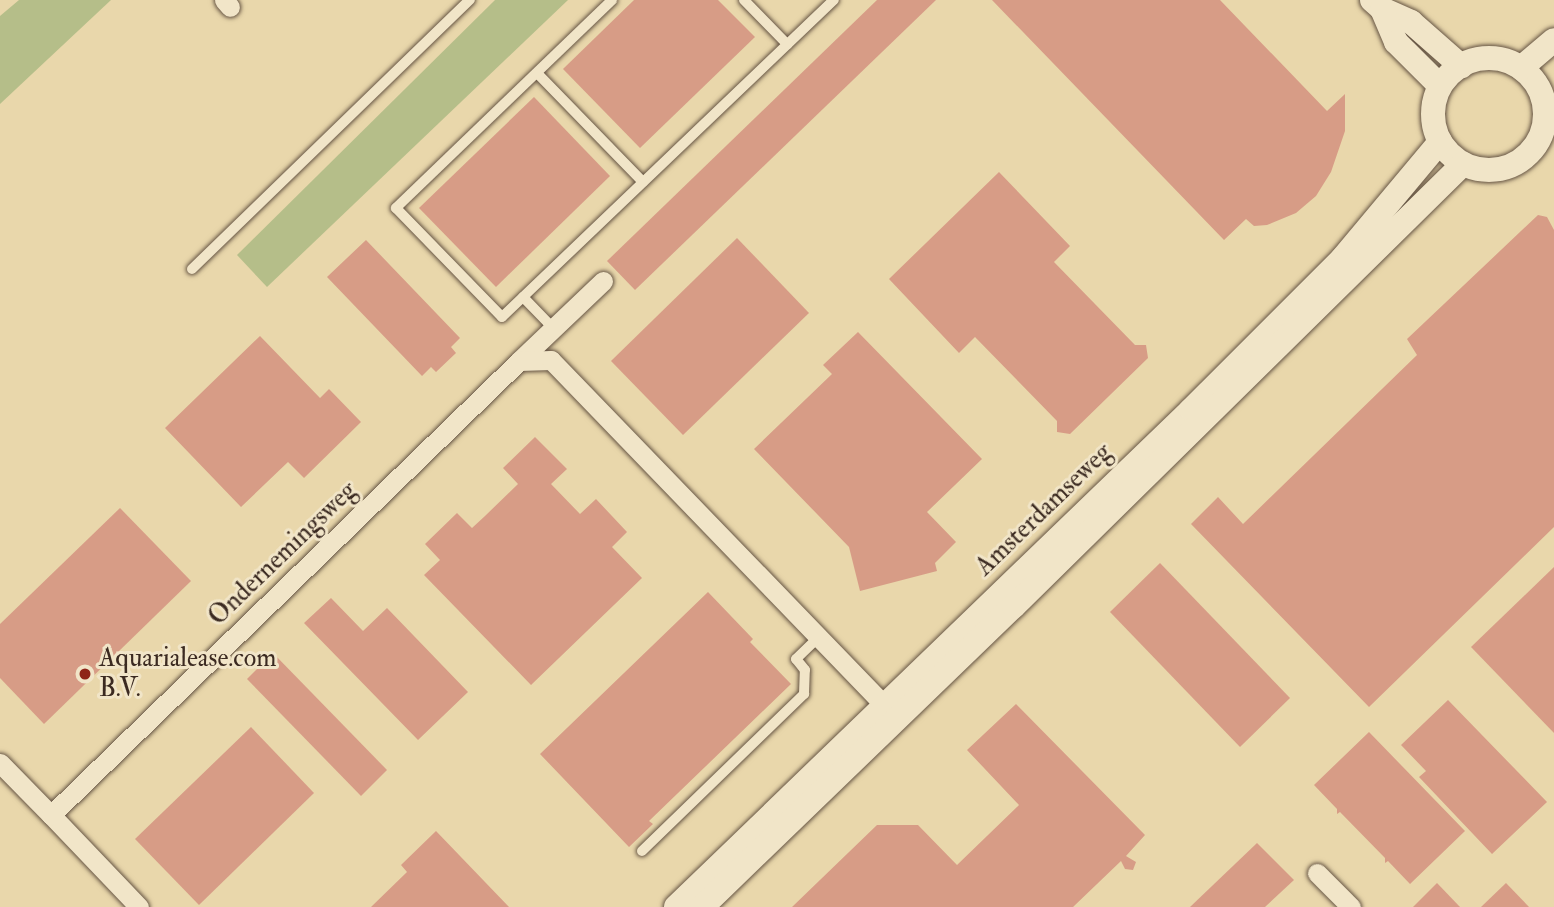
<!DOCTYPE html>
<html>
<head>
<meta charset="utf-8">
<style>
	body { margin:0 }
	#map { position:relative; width:1554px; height:907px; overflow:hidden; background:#e9d7ab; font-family:"IM FELL Double Pica",serif }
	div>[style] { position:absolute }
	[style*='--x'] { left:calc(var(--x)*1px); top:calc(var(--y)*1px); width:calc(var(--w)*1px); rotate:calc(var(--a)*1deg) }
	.green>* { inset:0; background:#b5be89 }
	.building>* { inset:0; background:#d79c86 }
	.roads { filter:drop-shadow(0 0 2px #654) drop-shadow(0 0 2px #654) }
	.service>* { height:10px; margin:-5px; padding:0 5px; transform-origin:5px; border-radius:5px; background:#f1e5c8 }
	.minor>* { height:19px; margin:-9.5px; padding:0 9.5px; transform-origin:9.5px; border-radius:9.5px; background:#f1e5c8 }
	.tertiary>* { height:24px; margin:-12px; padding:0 12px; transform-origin:12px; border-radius:12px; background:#f1e5c8 }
	.tertiary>.ring { margin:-12px; padding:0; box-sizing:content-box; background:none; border:24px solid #f1e5c8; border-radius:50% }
	.dots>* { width:19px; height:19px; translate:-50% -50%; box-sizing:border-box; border:4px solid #f1e5c8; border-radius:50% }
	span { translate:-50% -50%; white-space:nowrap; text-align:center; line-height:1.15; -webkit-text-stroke:6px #f1e5c8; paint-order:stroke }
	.street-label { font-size:26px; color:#3b2a21 }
	.poi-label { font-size:26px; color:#3b2a21 }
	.left { translate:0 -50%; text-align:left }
</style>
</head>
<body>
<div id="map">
	<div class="green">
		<i style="clip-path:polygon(19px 0,111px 0,0 104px,0 16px)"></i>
		<i style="clip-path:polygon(495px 0,568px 0,267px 287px,237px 255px)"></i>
	</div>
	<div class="building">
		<i style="clip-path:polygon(634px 0,718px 0,755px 37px,640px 148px,563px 69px)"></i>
		<i style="clip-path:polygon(877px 0,936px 0,635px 290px,607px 261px)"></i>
		<i style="clip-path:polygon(992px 0,1220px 0,1327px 111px,1345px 94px,1345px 131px,1331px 172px,1316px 196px,1296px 213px,1267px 225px,1254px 226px,1246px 219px,1224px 240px)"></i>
		<i style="clip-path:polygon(534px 97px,610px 176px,496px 287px,419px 208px)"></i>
		<i style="clip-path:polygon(999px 172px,1070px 246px,1054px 262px,1135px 345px,1146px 345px,1148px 358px,1070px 434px,1057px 432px,1057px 421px,975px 337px,959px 353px,889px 279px)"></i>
		<i style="clip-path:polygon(1538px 215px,1547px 217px,1554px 230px,1554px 527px,1369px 707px,1191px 524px,1218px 497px,1243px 524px,1417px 355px,1407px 339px)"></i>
		<i style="clip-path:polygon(737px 238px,809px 313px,683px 435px,611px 361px)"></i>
		<i style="clip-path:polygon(366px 240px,460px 338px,451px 347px,456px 353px,436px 372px,431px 367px,422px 376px,327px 277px)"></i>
		<i style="clip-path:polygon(858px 332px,982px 459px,927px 512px,956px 542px,935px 563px,937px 571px,860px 591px,849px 547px,754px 449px,832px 374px,823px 365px)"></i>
		<i style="clip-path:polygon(260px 336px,320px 398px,329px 389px,361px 422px,304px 478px,288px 462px,241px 507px,165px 428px)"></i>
		<i style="clip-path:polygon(535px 437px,567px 469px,551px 484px,580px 514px,596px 499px,627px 532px,612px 547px,642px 578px,531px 685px,424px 575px,440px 560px,425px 544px,457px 513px,472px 528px,485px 516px,518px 484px,503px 468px)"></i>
		<i style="clip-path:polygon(120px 508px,191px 581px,44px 724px,0 678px,0 624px)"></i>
		<i style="clip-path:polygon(1160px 563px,1290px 698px,1240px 747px,1110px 612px)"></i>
		<i style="clip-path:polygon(1554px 567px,1554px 733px,1471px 647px)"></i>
		<i style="clip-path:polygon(708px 592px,753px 639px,750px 642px,791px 684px,649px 821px,653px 824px,629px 847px,540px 754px)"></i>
		<i style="clip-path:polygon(331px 598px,363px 631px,387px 608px,468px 692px,418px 740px,304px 623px)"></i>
		<i style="clip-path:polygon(273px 653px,387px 770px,361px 796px,247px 679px)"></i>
		<i style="clip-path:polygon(1448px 700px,1547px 802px,1492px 854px,1419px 777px,1426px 771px,1401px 745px)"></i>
		<i style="clip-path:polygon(1016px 704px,1145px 835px,1126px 856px,1136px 862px,1133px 870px,1125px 869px,1121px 861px,1073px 907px,792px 907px,877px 825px,918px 825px,957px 865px,1019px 805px,967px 750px)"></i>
		<i style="clip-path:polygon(251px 727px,314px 793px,199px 905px,135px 839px)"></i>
		<i style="clip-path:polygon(1369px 732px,1465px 831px,1410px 884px,1388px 861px,1385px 863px,1385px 858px,1340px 812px,1337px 814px,1337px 809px,1314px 785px)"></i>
		<i style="clip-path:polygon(436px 831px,509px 907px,371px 907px,407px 872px,401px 865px)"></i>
		<i style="clip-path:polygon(1257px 843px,1294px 880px,1265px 907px,1190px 907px)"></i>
		<i style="clip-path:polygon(1437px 883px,1460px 907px,1413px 907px)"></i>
		<i style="clip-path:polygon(1506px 883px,1529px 907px,1481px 907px)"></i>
	</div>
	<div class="roads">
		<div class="service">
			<i style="--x:612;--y:0;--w:300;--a:136.1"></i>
			<i style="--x:396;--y:208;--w:152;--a:45.8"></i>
			<i style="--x:502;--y:317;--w:459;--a:-43.7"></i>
			<i style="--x:744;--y:0;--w:62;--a:45.7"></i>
			<i style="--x:537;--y:73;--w:152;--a:45.8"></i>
			<i style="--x:192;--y:269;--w:387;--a:-44.1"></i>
			<i style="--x:523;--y:297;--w:43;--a:45.9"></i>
			<i style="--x:642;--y:851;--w:226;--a:-44.1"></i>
			<i style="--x:804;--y:694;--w:24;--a:-88"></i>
			<i style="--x:805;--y:670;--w:14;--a:-129"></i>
			<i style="--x:796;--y:659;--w:32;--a:-44"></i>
		</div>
		<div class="minor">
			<i style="--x:224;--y:0;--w:9;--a:49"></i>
			<i style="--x:519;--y:361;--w:116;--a:-43.6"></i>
			<i style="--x:0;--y:763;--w:73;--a:45.6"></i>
			<i style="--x:1317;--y:873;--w:48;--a:45"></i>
			<i style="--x:139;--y:907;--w:127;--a:-133.7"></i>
			<i style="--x:51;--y:815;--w:652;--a:-44.13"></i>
			<i style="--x:519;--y:361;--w:32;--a:-2"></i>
			<i style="--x:551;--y:360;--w:479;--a:46"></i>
		</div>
		<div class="tertiary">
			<i style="--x:1372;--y:0;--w:13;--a:42"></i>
			<i style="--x:1382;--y:9;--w:32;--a:24"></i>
			<i style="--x:1411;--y:22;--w:67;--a:41.3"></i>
			<i style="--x:1382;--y:9;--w:36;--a:67"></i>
			<i style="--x:1396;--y:42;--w:62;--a:45"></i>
			<i class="ring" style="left:1433px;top:58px;width:88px;height:88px"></i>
			<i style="--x:1521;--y:68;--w:43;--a:-40.3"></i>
			<i style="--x:676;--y:907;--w:716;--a:-43.98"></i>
			<i style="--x:1191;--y:410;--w:214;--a:-45"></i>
			<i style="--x:1342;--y:259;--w:153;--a:-50.1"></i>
			<i style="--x:702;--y:907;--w:434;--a:-44"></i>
			<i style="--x:1014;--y:606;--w:630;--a:-44.55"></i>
		</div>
	</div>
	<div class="dots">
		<i style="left:85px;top:674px;background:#8f2418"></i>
	</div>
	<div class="street-label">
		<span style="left:1044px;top:510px;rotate:-44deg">Amsterdamseweg</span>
		<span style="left:283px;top:554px;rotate:-44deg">Ondernemingsweg</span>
	</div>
	<div class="poi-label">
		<span class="left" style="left:99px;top:674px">Aquarialease.com<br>B.V.</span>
	</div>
</div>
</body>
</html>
